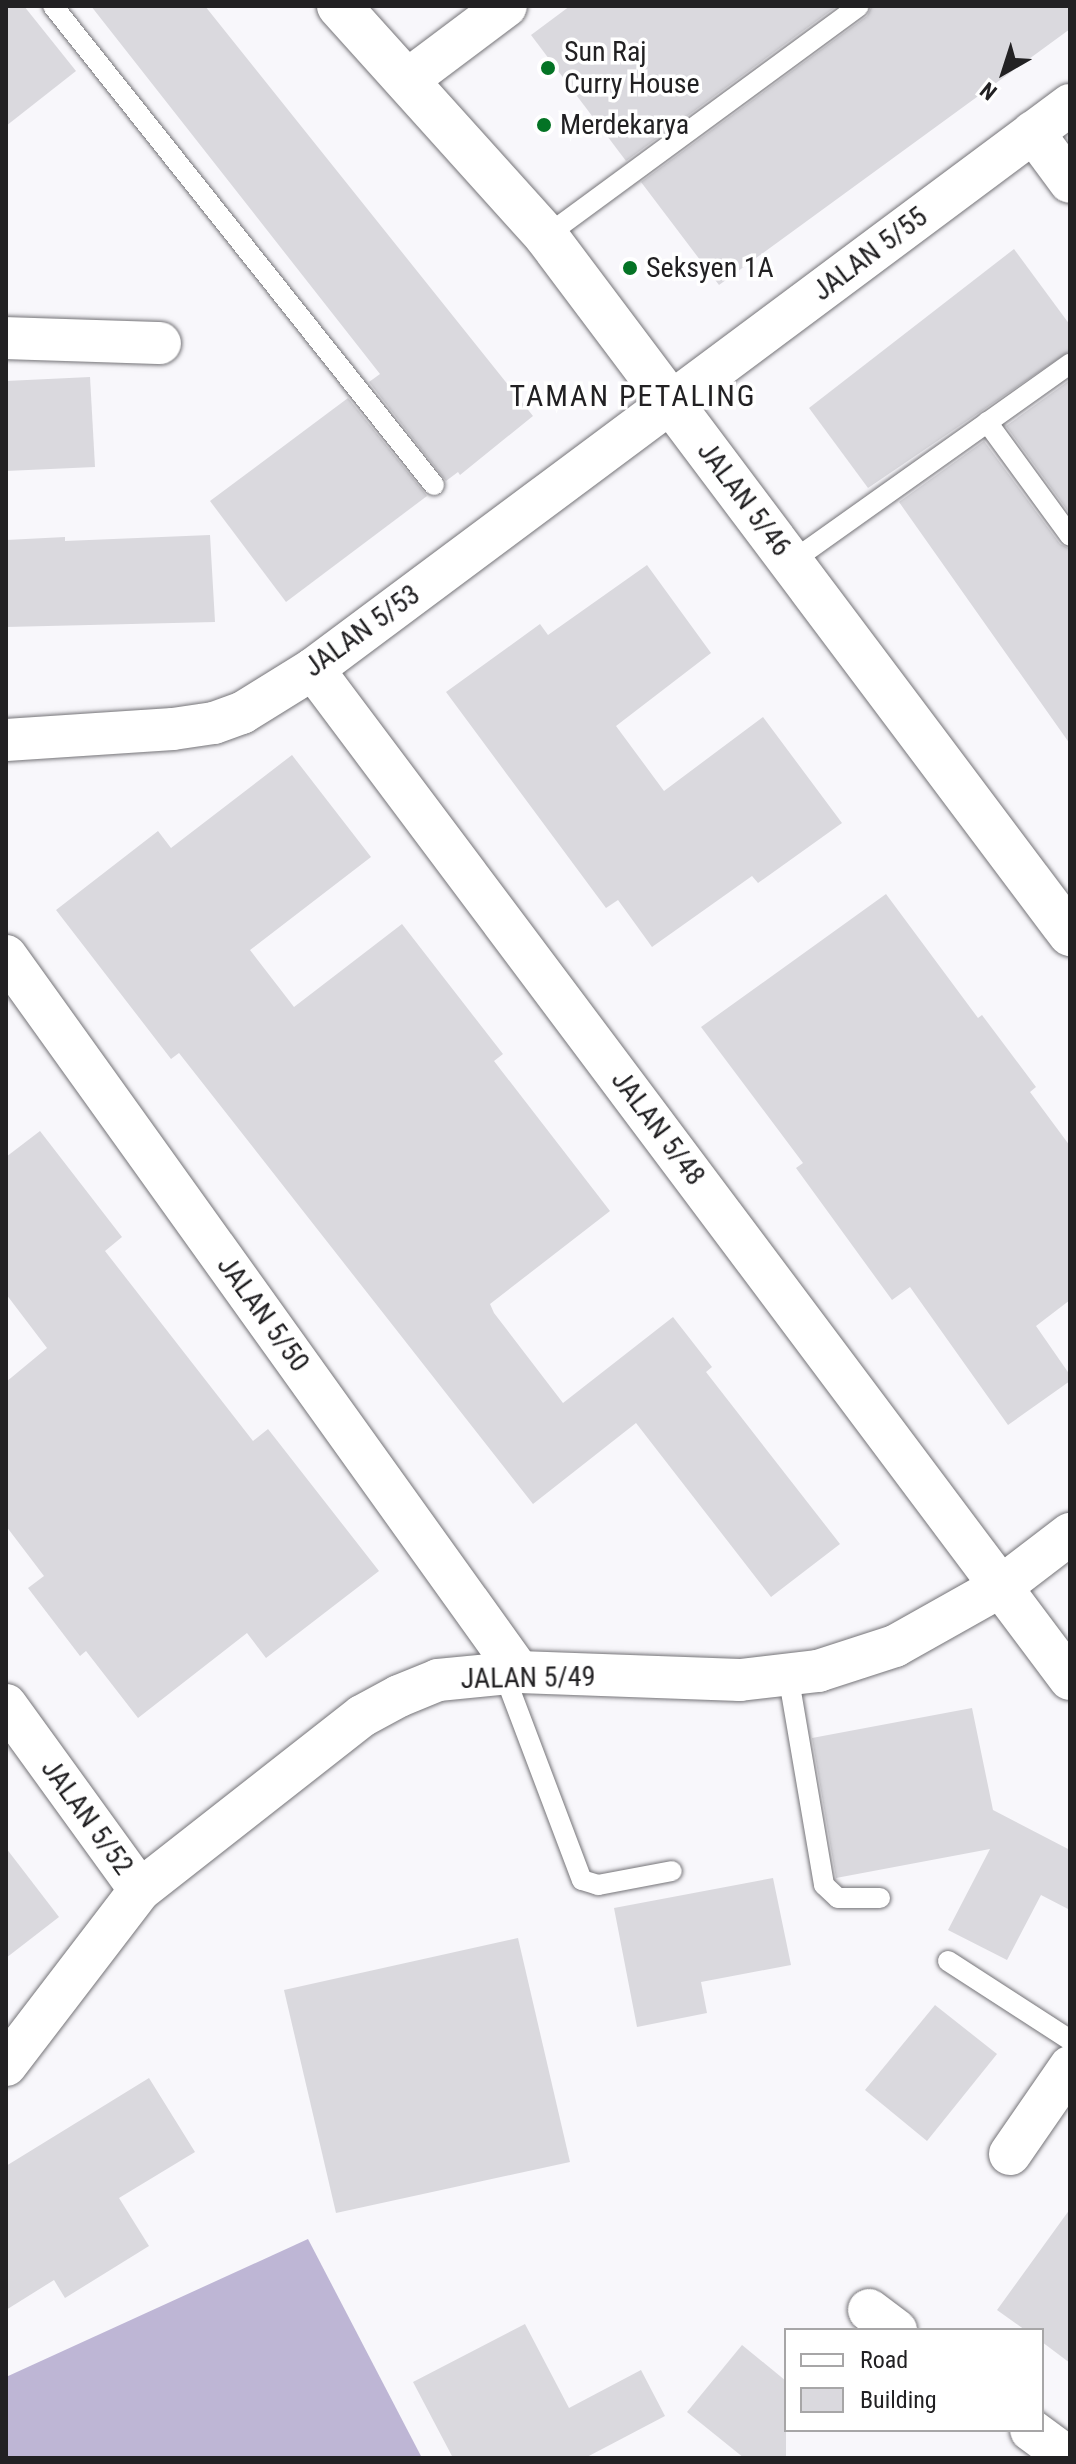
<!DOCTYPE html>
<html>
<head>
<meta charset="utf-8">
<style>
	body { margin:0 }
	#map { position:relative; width:1076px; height:2464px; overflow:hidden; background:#f8f7fb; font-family:"Roboto Condensed",sans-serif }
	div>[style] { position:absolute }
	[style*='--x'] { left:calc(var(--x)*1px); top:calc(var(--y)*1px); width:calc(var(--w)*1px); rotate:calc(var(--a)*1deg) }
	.forest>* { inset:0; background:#beb6d5 }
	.building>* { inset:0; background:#dad9de }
	.roads { filter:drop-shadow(0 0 2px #757478) drop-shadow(0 0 2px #757478) }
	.lane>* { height:20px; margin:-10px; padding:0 10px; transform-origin:10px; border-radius:10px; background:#fff }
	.street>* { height:42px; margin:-21px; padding:0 21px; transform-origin:21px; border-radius:21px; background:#fff }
	.secondary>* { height:44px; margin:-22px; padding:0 22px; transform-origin:22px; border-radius:22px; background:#fff }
	.dots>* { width:22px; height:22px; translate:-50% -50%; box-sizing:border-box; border:4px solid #fff; border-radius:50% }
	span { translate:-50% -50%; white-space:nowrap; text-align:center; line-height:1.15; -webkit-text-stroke:7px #fff; paint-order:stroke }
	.poi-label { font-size:28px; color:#222123 }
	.left { translate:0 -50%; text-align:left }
	.street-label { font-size:28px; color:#222123 }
	.neighbourhood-label { font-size:30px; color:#222123; letter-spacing:2px }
	.frame { position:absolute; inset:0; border:8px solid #222123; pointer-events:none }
	.legend { position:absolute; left:784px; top:2328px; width:260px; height:104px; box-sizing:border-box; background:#fff; border:2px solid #a7a6a7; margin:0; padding:10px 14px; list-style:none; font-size:24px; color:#222123 }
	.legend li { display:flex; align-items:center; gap:16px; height:40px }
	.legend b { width:40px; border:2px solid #a7a6a7 }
	.north { position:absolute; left:964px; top:32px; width:80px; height:80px; -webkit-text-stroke:6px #fff; paint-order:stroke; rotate:219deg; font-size:22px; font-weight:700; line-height:32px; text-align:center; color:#222123 }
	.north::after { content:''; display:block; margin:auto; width:28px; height:36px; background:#222123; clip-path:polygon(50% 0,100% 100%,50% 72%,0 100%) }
</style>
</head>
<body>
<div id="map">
	<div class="forest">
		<i style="clip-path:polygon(308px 2239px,422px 2458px,6px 2458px,6px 2377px)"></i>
	</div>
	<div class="building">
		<i style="clip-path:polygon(6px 6px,24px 6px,76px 71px,6px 126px)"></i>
		<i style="clip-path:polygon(91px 6px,205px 6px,533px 416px,460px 475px,458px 472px,446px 481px,369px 382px,380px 374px)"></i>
		<i style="clip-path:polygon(570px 6px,837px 6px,626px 161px,531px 35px)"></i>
		<i style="clip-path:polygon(872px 6px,1070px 6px,1070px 29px,719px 285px,641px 182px,867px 16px)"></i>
		<i style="clip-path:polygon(1014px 249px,1070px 325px,1070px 351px,868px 488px,809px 408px)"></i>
		<i style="clip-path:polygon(90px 377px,95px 467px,6px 471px,6px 381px)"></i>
		<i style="clip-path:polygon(1070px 380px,1070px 514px,1006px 426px)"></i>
		<i style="clip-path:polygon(348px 398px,427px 496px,286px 602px,210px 501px)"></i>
		<i style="clip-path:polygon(984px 441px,1060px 544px,1070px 549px,1070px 744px,899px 502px)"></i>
		<i style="clip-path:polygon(210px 535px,215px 622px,6px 627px,6px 540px,65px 537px,65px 541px)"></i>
		<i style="clip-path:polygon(647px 565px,711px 653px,616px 726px,664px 791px,763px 717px,842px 823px,758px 883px,752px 876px,652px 947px,618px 900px,606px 908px,446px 692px,540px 624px,548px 635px)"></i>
		<i style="clip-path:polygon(292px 755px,371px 857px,250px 950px,294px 1007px,402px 924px,503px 1054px,494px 1061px,610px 1211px,490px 1304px,494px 1313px,563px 1403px,673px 1317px,712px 1367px,706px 1372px,840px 1544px,771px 1597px,636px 1423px,533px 1504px,179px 1053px,171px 1059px,56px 910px,158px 831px,171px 848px)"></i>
		<i style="clip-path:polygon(886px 894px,978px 1018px,982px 1015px,1036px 1087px,1030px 1092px,1070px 1146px,1070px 1300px,1036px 1326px,1070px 1375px,1070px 1381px,1008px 1425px,910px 1287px,892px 1300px,796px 1168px,803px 1163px,701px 1027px)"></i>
		<i style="clip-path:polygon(40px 1131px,122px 1237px,105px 1251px,253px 1441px,268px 1429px,379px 1571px,266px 1658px,247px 1633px,138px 1718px,86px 1651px,80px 1656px,28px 1588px,44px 1576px,6px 1526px,6px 1382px,47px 1348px,6px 1294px,6px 1157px)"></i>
		<i style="clip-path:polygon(972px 1708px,993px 1810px,1070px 1850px,1070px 1910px,1041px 1895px,1007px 1960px,948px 1930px,990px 1849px,836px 1878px,812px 1738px)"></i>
		<i style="clip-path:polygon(6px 1848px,59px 1917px,6px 1958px)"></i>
		<i style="clip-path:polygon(773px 1878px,791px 1965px,701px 1982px,707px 2013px,637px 2027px,614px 1908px)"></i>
		<i style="clip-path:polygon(518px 1938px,570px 2162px,336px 2213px,284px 1990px)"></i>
		<i style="clip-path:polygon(935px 2005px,997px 2054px,927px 2141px,865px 2090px)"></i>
		<i style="clip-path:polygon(149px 2078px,195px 2152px,119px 2198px,149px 2246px,65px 2298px,54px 2280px,6px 2310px,6px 2166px)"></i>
		<i style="clip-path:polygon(1070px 2209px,1070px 2363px,1042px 2342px,1042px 2330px,1025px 2330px,997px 2310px)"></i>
		<i style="clip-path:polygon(525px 2324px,569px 2408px,641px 2370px,665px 2416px,585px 2458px,453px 2458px,413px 2382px)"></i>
		<i style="clip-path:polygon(742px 2345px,786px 2381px,786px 2458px,744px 2458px,687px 2412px)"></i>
	</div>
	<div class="roads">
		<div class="lane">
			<i style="--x:53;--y:6;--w:612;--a:51.5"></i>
			<i style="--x:546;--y:236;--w:388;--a:-36.3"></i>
			<i style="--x:987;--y:422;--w:141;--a:53.9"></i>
			<i style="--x:791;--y:562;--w:342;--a:-35.4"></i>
			<i style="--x:504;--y:1674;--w:220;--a:69.3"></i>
			<i style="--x:582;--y:1880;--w:17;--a:17"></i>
			<i style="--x:598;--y:1885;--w:75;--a:-10.7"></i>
			<i style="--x:788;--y:1674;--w:214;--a:80.3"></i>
			<i style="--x:824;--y:1885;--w:19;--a:43"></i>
			<i style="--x:838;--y:1898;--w:42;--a:0"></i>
			<i style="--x:948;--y:1961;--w:145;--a:32.9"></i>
		</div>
		<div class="street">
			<i style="--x:406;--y:81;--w:125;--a:-36.9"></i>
			<i style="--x:1033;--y:132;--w:62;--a:53.5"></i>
			<i style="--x:6;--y:338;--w:154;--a:1.9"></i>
			<i style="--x:313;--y:669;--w:1262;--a:53.15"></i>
			<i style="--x:6;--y:740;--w:167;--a:-3.8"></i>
			<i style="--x:173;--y:729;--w:41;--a:-8.3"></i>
			<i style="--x:214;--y:723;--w:30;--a:-20"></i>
			<i style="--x:242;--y:713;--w:84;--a:-31.8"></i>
			<i style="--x:313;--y:669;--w:944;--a:-36.69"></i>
			<i style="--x:6;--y:956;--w:881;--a:54.38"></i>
			<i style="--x:6;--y:1705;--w:228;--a:54.1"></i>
			<i style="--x:6;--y:2065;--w:220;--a:-52.6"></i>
			<i style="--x:140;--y:1890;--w:282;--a:-38.1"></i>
			<i style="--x:362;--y:1716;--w:42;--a:-28.4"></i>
			<i style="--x:399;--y:1696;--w:42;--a:-22.3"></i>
			<i style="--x:438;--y:1680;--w:81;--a:-5.6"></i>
			<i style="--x:519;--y:1672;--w:221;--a:2.1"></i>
			<i style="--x:740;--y:1680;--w:79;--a:-6.6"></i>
			<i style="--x:818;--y:1671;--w:81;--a:-18"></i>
			<i style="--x:895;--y:1646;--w:123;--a:-29.3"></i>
			<i style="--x:1002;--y:1586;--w:86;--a:-37.4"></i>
			<i style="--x:1010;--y:2154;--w:106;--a:-55.4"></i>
			<i style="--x:869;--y:2310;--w:34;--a:37"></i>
			<i style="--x:1031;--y:2430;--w:47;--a:36.4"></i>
		</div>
		<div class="secondary">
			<i style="--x:339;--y:6;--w:309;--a:48"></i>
			<i style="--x:546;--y:236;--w:873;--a:53.1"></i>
		</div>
	</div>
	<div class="dots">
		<i style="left:548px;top:68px;background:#047325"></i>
		<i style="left:544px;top:125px;background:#047325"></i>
		<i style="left:630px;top:268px;background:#047325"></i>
	</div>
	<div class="poi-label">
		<span class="left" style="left:564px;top:68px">Sun Raj<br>Curry House</span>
		<span class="left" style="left:560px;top:125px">Merdekarya</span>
		<span class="left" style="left:646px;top:268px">Seksyen 1A</span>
	</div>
	<div class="street-label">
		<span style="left:870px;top:254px;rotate:-37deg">JALAN 5/55</span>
		<span style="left:744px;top:499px;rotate:53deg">JALAN 5/46</span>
		<span style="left:362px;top:631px;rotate:-36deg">JALAN 5/53</span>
		<span style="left:658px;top:1128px;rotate:53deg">JALAN 5/48</span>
		<span style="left:263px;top:1314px;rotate:54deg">JALAN 5/50</span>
		<span style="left:528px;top:1678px;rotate:-1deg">JALAN 5/49</span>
		<span style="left:87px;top:1817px;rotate:54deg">JALAN 5/52</span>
	</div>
	<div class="neighbourhood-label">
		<span style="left:633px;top:396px">TAMAN PETALING</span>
	</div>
	<div class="frame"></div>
	<ul class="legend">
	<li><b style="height:10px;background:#fff"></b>Road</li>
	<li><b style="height:22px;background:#dad9de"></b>Building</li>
	</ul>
	<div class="north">N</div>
</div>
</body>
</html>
